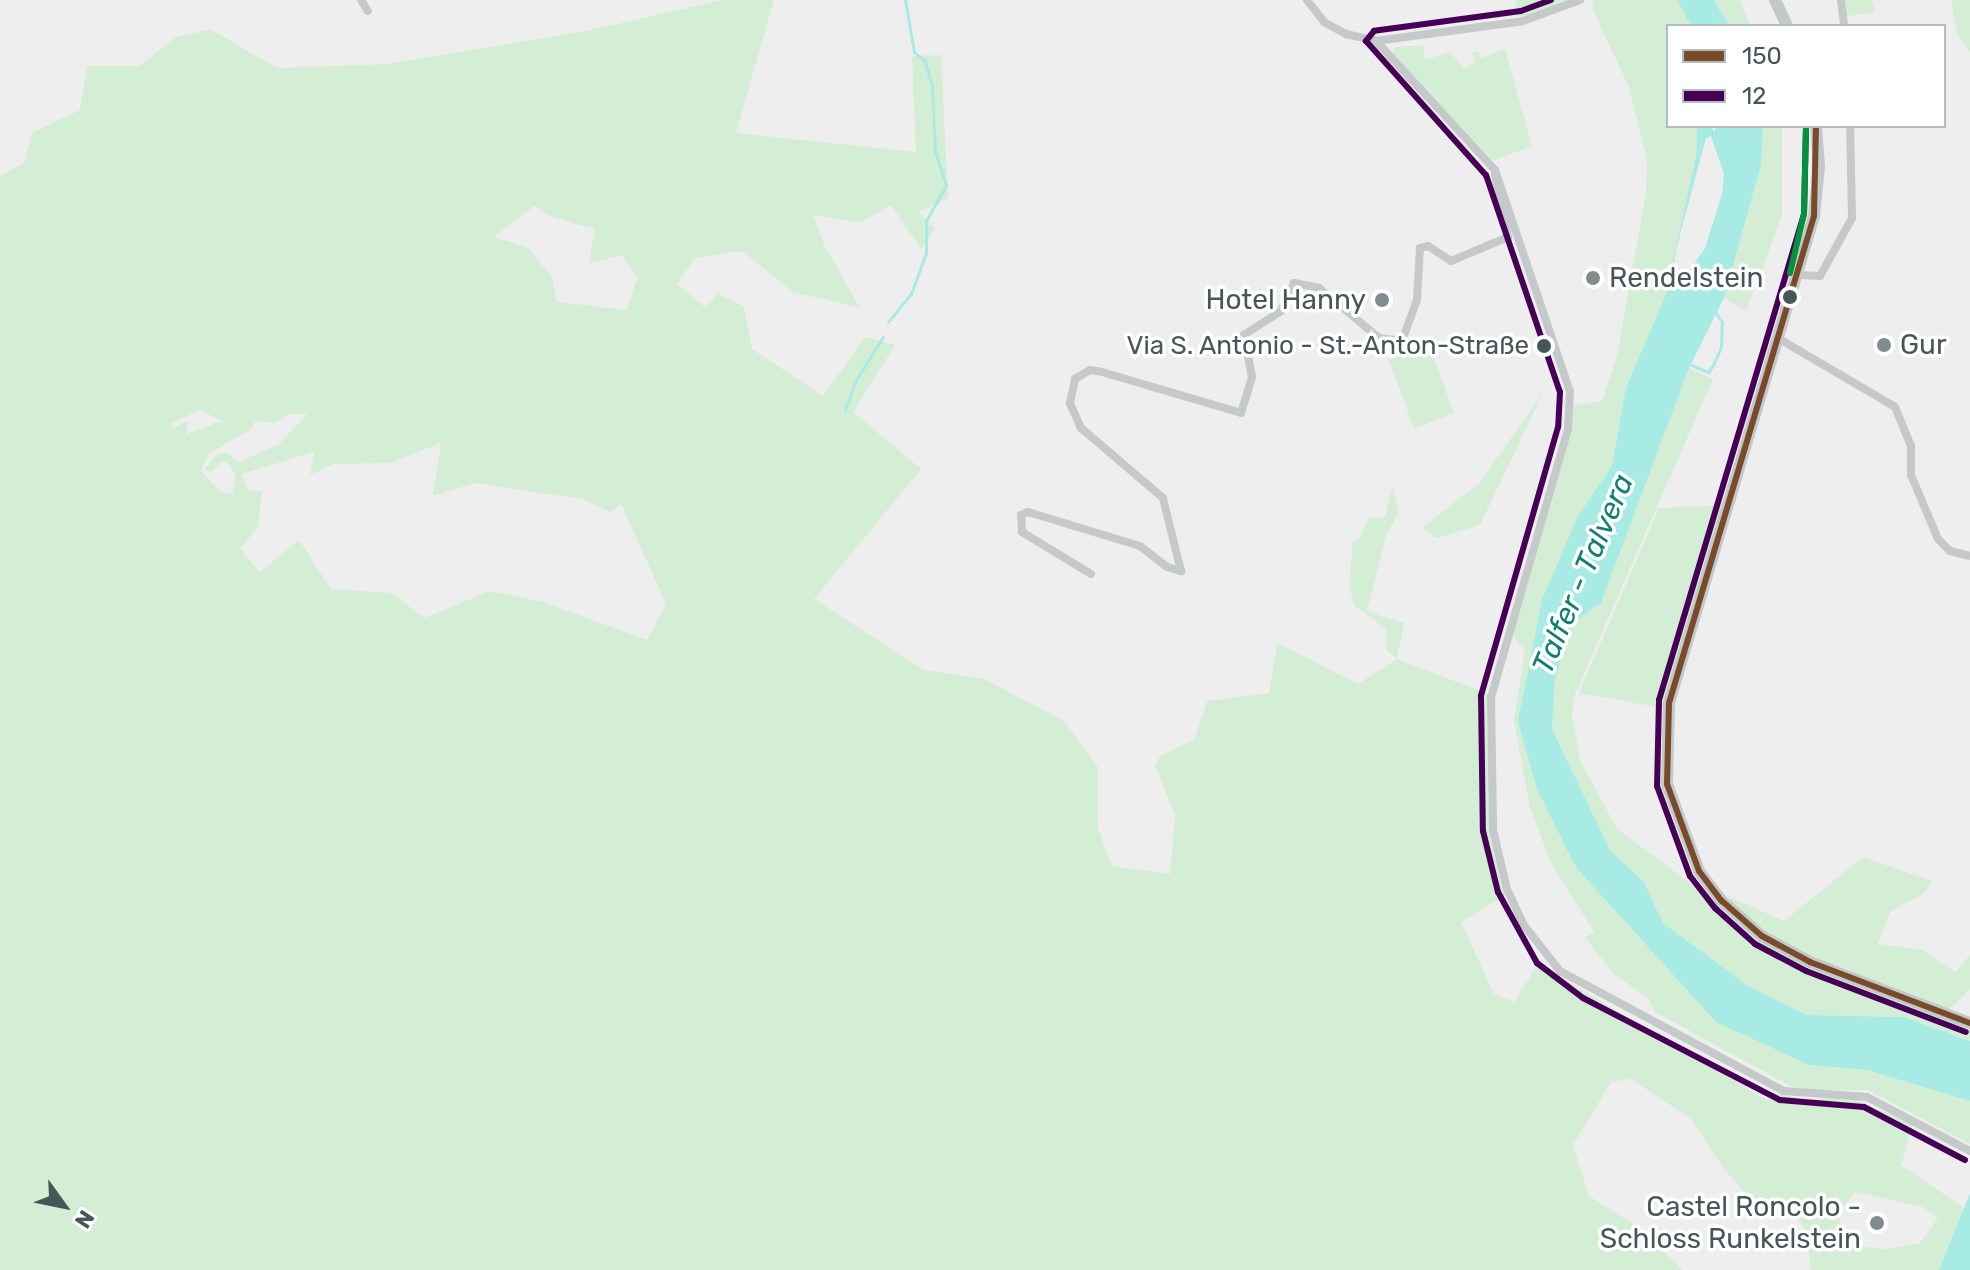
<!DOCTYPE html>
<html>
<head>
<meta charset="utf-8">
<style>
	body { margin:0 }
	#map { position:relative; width:1970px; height:1270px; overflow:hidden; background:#efeeee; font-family:Rubik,sans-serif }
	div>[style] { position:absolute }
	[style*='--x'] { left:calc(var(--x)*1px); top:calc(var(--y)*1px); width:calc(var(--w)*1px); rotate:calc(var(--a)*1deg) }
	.green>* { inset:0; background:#d3eed4 }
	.water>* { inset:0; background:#a8ebe4 }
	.stream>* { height:3px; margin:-1.5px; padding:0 1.5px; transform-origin:1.5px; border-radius:1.5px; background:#a8ebe4 }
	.river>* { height:18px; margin:-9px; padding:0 9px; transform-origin:9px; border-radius:9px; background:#a8ebe4 }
	.street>* { height:8px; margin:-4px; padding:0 4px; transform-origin:4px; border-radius:4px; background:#c6c9ca }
	.primary>* { height:12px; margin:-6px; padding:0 6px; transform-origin:6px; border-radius:6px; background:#c3c9ca }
	.bus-1>* { height:6px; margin:-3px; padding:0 3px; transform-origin:3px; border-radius:3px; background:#7a4b2a }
	.bus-2>* { height:6px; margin:-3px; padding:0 3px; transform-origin:3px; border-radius:3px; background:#460056 }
	.bus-3>* { height:6px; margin:-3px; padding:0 3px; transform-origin:3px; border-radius:3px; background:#00923f }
	.dots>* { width:22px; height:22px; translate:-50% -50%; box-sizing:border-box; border:4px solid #fff; border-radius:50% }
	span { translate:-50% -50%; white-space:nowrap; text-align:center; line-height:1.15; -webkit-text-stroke:7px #fff; paint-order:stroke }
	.bus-label { font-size:26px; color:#46575a }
	.right { translate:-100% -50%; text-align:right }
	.poi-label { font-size:28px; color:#46575a }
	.left { translate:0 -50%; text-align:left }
	.water-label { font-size:30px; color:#108073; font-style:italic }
	.legend { position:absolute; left:1666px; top:24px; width:280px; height:104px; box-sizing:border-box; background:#fff; border:2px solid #b5bcbd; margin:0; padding:10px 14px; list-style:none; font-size:24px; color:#46575a }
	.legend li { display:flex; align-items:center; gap:16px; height:40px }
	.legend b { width:40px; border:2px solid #b5bcbd }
	.north { position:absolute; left:24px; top:1166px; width:80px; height:80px; -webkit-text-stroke:6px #fff; paint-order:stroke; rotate:123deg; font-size:22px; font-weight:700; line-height:32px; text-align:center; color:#46575a }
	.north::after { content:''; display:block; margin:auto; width:28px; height:36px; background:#46575a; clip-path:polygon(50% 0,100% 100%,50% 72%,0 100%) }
</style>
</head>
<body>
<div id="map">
	<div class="green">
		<i style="clip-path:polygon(evenodd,723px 0,774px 0,736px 133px,916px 152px,912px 56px,941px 55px,948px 198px,919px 212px,935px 229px,921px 249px,891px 205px,860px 223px,813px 215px,825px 247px,860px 308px,793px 292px,742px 251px,695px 258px,677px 284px,706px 308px,718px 293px,744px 307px,752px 349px,823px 396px,865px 337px,895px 345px,853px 412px,921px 469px,814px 599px,924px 670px,984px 679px,1064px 721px,1098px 767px,1098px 829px,1112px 866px,1170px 874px,1175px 815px,1155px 766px,1160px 756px,1194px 740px,1207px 701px,1269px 693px,1277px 643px,1358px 684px,1397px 659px,1386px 649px,1387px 630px,1354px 605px,1349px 586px,1353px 541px,1361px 537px,1368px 518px,1385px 517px,1393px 484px,1399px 512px,1386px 535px,1367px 611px,1404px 623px,1397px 659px,1488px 694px,1491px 831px,1508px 894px,1461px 922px,1494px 994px,1514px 1002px,1537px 966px,1547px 969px,1768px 1101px,1776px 1093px,1806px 1100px,1850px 1097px,1913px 1124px,1901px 1165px,1964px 1208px,1939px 1270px,1811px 1270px,1806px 1232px,1793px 1209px,1765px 1215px,1724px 1169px,1691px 1119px,1631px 1079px,1611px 1082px,1573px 1145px,1589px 1196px,1641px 1229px,1682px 1270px,0 1270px,0 176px,24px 163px,32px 133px,80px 110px,87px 66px,140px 66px,174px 38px,210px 29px,277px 68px,386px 64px,581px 32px,723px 0,534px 206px,552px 217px,595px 229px,589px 263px,622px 255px,637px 278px,627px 310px,557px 302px,552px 277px,528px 248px,494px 237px,534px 206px,723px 0,200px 410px,222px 421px,186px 434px,189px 421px,173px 428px,171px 423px,200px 410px,723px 0,289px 414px,307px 414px,279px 444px,239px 462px,227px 452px,216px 455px,205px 469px,211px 472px,223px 461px,230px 465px,236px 476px,233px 494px,220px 491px,201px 471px,208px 454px,252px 429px,255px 421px,274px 423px,289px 414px,723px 0,441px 443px,433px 496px,475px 483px,582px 499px,611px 512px,621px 504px,666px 604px,647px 640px,543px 602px,490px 591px,424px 618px,392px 593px,331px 589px,299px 540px,260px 572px,240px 549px,258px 527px,262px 491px,247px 490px,242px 474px,314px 452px,310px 475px,333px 464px,390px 463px,441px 443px,723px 0,1855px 1192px,1923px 1207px,1938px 1218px,1920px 1243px,1886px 1249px,1852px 1246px,1840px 1234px,1839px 1212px,1855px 1192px)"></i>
		<i style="clip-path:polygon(1515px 0,1570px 0,1520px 18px)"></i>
		<i style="clip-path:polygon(1593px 0,1677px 0,1691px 26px,1668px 26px,1668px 126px,1697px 126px,1696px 156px,1665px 297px,1626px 388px,1612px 466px,1578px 516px,1518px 721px,1575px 866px,1809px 1065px,1867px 1070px,1970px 1101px,1970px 1144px,1868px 1090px,1798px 1090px,1655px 1012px,1648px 998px,1614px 974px,1585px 938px,1594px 932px,1551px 863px,1530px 808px,1514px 721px,1525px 650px,1509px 632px,1572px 406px,1602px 401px,1617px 356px,1646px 193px,1647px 160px,1628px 85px,1592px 8px)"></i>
		<i style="clip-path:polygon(1713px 0,1739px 0,1751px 26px,1730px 26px)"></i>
		<i style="clip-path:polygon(1838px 0,1872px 0,1875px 12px,1841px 17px)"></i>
		<i style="clip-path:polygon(1951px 0,1970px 0,1970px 53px,1956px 31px)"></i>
		<i style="clip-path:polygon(1423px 45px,1425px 60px,1450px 52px,1464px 69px,1475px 62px,1471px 52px,1478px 51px,1481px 58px,1505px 49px,1532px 146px,1493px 161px,1392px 53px,1396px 47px)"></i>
		<i style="clip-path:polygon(1763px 126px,1782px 126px,1782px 216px,1746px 311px,1724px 298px,1761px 165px)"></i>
		<i style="clip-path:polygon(1429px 345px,1454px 413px,1414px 429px,1389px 360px)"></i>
		<i style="clip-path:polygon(1689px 368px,1713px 379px,1575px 694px,1572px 714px,1580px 760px,1617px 829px,1701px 891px,1733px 922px,1739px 917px,1728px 896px,1784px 921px,1863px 857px,1932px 881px,1925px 893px,1890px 912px,1878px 944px,1923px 950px,1955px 972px,1970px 955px,1970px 989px,1948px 1011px,1840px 966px,1839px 972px,1970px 1030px,1970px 1041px,1904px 1017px,1807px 1015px,1748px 986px,1663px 923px,1644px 882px,1610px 850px,1552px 729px,1555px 679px,1573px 623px,1601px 603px)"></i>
		<i style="clip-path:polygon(1544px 391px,1480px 525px,1437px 538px,1422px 528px,1480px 482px)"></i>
		<i style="clip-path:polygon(1726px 505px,1662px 708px,1579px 693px,1659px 508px)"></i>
	</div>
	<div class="water">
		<i style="clip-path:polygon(1677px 0,1713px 0,1730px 26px,1717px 26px,1703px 13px,1704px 26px,1691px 26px)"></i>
		<i style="clip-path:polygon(evenodd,1697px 126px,1710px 126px,1715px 132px,1715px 126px,1763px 126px,1761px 165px,1724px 298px,1689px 368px,1601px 603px,1573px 623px,1555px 679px,1552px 729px,1610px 850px,1644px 882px,1663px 923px,1748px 986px,1807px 1015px,1904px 1017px,1970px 1041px,1970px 1101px,1867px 1070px,1809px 1065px,1716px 1022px,1575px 866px,1537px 789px,1518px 721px,1542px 600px,1578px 516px,1612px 466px,1626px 388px,1665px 297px,1696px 156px,1697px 126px,1711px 136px,1724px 174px,1722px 194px,1705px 248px,1681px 282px,1672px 272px,1677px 246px,1706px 138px,1711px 136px)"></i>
		<i style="clip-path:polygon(1970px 1193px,1970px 1270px,1939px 1270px,1964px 1208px)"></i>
	</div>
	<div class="stream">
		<i style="--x:888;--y:322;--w:36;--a:-51"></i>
		<i style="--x:911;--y:294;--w:44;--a:-69.9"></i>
		<i style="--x:926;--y:253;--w:32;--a:-90"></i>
		<i style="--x:926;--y:221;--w:41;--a:-60.9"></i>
		<i style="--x:946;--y:185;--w:35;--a:-108"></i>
		<i style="--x:935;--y:152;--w:66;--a:-92.6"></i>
		<i style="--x:932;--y:86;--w:26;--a:-106"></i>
		<i style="--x:925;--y:61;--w:14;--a:-141"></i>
		<i style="--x:914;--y:52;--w:53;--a:-99.8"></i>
		<i style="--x:1689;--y:364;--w:21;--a:23"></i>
		<i style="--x:1708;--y:372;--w:9;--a:-54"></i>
		<i style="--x:1713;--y:365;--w:20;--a:-66"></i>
		<i style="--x:1721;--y:347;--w:25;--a:-88"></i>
		<i style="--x:1722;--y:322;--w:11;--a:-124"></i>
		<i style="--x:845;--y:410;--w:32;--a:-70"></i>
		<i style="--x:856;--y:380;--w:51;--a:-57.9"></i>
	</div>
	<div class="river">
		<i style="--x:1694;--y:0;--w:28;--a:67"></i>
	</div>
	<div class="street">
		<i style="--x:361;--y:0;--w:13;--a:58"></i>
		<i style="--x:1307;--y:0;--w:28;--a:52"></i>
		<i style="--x:1324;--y:22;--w:25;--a:29"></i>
		<i style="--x:1346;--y:34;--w:31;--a:13"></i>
		<i style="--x:1376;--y:41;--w:148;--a:-7.7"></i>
		<i style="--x:1523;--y:21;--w:61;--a:-20.2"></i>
		<i style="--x:1841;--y:0;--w:26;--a:83"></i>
		<i style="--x:1376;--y:41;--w:176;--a:47.3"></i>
		<i style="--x:1495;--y:170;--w:233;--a:71.3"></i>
		<i style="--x:1570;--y:391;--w:38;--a:93"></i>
		<i style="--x:1568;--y:429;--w:279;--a:106"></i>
		<i style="--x:1491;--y:697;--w:133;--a:89.1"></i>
		<i style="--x:1493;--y:830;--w:61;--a:76.7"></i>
		<i style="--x:1507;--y:889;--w:38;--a:65"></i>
		<i style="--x:1523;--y:924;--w:60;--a:51.8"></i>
		<i style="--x:1560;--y:971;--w:254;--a:28.2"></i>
		<i style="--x:1784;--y:1091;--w:83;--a:4.1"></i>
		<i style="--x:1867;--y:1097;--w:116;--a:27.7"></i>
		<i style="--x:1800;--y:275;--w:20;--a:3"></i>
		<i style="--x:1820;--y:276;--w:66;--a:-61.1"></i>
		<i style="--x:1852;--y:218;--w:92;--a:-91.2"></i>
		<i style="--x:1781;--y:340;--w:132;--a:30.4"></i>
		<i style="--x:1895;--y:407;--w:42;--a:67.7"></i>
		<i style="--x:1911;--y:446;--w:29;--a:90"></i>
		<i style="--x:1911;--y:475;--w:69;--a:67.1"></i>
		<i style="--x:1938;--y:539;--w:17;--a:45"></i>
		<i style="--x:1950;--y:551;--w:21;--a:14"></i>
		<i style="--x:1091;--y:574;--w:81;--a:-148.7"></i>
		<i style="--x:1022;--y:532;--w:17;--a:-93"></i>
		<i style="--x:1021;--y:515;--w:8;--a:-23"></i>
		<i style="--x:1028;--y:512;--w:117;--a:16.9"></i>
		<i style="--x:1140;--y:546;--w:34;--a:38"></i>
		<i style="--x:1167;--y:567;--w:15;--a:16"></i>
		<i style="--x:1181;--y:571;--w:75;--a:-103.9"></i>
		<i style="--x:1163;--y:498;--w:108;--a:-139.5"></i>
		<i style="--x:1081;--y:428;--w:27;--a:-114"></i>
		<i style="--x:1070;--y:403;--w:25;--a:-78"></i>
		<i style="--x:1075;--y:379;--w:17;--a:-31"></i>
		<i style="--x:1090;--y:370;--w:12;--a:9"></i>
		<i style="--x:1102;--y:372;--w:145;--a:16.4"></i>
		<i style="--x:1241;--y:413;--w:38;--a:-73"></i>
		<i style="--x:1252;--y:377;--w:43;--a:-100.8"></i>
		<i style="--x:1244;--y:335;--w:44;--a:-33"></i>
		<i style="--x:1281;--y:311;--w:31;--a:-65"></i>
		<i style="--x:1294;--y:283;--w:25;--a:11"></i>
		<i style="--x:1319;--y:288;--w:78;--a:39.8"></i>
		<i style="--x:1379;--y:338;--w:23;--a:7"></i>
		<i style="--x:1402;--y:341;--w:44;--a:-69.9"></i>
		<i style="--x:1417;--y:300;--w:52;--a:-86.7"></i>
		<i style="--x:1420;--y:248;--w:8;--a:-14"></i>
		<i style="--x:1428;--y:246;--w:27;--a:33"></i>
		<i style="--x:1451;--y:261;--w:62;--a:-22.8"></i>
		<i style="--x:1508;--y:237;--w:64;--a:-101.7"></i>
	</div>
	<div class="primary">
		<i style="--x:1775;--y:0;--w:29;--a:65"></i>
		<i style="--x:1816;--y:126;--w:40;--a:85.7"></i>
		<i style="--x:1819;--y:166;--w:50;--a:95.7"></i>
		<i style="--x:1814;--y:216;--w:508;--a:106.58"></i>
		<i style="--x:1669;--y:703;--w:81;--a:91.4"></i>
		<i style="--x:1667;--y:784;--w:93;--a:69.8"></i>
		<i style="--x:1699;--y:871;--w:38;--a:53"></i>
		<i style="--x:1722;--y:901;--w:53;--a:41.2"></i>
		<i style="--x:1762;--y:936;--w:55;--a:28.4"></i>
		<i style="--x:1810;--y:962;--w:171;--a:20.9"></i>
	</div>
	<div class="bus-1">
		<i style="--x:1816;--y:126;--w:90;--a:91.3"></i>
		<i style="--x:1814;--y:216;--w:508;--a:106.58"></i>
		<i style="--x:1669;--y:703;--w:81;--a:91.4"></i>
		<i style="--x:1667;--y:784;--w:93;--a:69.8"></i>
		<i style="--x:1699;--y:871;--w:38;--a:53"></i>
		<i style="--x:1722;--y:901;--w:53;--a:41.2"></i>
		<i style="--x:1762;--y:936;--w:55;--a:28.4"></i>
		<i style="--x:1810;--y:962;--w:171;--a:20.9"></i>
	</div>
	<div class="bus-2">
		<i style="--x:1551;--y:0;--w:32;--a:160"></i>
		<i style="--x:1521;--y:11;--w:148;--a:172.3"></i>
		<i style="--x:1374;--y:31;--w:13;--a:129"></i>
		<i style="--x:1366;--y:41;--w:180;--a:48.2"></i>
		<i style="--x:1486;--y:175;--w:229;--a:71.2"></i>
		<i style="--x:1560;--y:392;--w:35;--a:93"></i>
		<i style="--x:1558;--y:427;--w:280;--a:106"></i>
		<i style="--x:1481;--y:696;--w:135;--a:89.2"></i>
		<i style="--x:1483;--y:831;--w:63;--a:76.2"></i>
		<i style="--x:1498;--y:892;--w:81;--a:61.2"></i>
		<i style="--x:1537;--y:963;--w:58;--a:37.3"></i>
		<i style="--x:1583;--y:998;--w:222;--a:27.4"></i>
		<i style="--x:1780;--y:1100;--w:84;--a:4.8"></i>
		<i style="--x:1864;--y:1107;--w:114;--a:27.7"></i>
		<i style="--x:1806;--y:127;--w:87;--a:91.3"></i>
		<i style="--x:1804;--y:214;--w:507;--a:106.61"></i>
		<i style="--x:1659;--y:700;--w:86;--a:91.3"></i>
		<i style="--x:1657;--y:786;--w:96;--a:69.9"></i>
		<i style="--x:1690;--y:876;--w:41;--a:52"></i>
		<i style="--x:1715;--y:908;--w:54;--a:42"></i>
		<i style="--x:1755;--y:944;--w:58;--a:27.9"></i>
		<i style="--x:1806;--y:971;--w:171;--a:20.9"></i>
	</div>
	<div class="bus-3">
		<i style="--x:1790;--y:273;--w:61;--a:-76.7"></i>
		<i style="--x:1804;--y:214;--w:87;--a:-88.7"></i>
	</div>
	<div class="dots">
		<i style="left:1593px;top:278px;background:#818c8e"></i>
		<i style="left:1790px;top:297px;background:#46575a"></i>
		<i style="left:1382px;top:300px;background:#818c8e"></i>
		<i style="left:1884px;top:345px;background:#818c8e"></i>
		<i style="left:1544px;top:346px;background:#46575a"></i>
		<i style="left:1877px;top:1223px;background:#818c8e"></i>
	</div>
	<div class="bus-label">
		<span class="right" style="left:1529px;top:346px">Via S. Antonio - St.-Anton-Straße</span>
	</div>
	<div class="poi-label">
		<span class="left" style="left:1609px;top:278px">Rendelstein</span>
		<span class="right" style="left:1366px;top:300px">Hotel Hanny</span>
		<span class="left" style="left:1900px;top:345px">Gur</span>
		<span class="right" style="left:1861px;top:1223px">Castel Roncolo -<br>Schloss Runkelstein</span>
	</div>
	<div class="water-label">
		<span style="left:1583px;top:574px;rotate:-67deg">Talfer - Talvera</span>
	</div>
	<ul class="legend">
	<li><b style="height:10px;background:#7a4b2a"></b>150</li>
	<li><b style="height:10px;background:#460056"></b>12</li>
	</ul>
	<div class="north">N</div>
</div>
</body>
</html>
